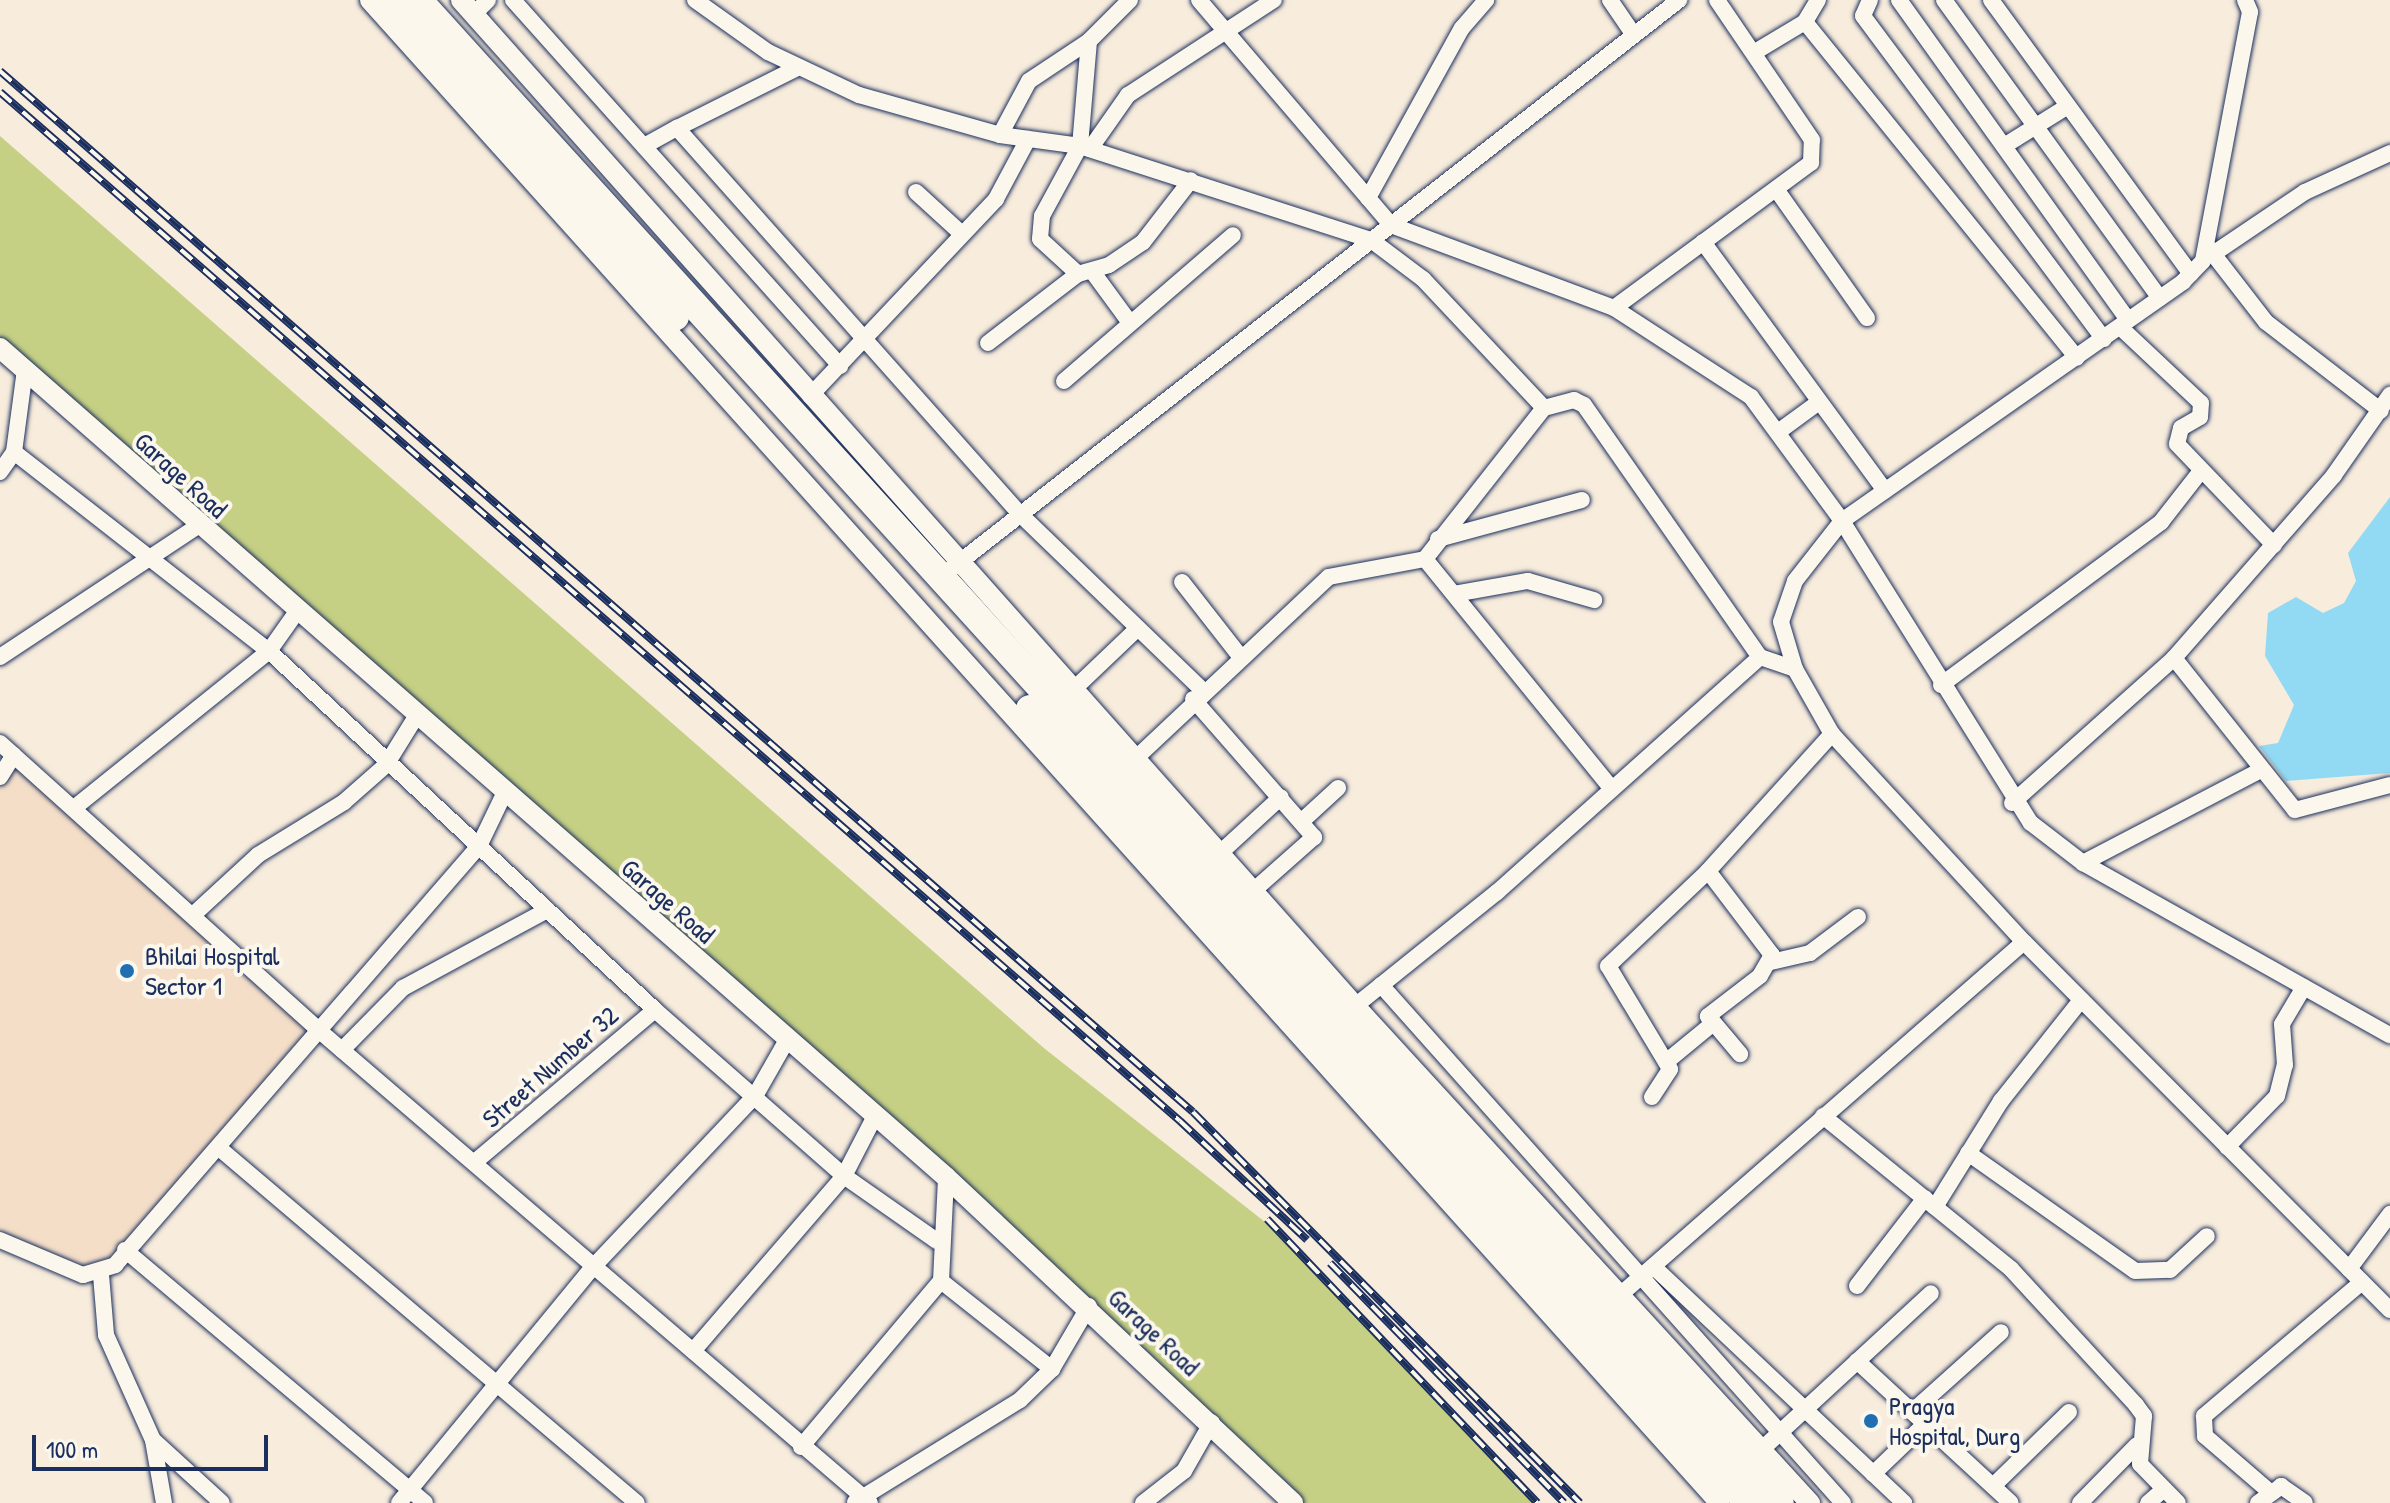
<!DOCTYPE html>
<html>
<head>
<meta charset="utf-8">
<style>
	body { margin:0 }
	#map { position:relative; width:2390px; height:1503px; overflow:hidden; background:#f8ecdc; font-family:"Patrick Hand",sans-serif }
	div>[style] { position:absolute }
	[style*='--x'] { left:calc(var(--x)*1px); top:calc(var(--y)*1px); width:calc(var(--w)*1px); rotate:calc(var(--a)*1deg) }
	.built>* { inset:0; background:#f4dec8 }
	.green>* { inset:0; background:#c5d084 }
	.water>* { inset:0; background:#92daf3 }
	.roads { filter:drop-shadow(0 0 2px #1b2f5e) drop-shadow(0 0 2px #1b2f5e) }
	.minor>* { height:16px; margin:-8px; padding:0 8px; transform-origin:8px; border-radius:8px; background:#fbf7ec }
	.tertiary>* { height:20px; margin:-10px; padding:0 10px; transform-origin:10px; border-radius:10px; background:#fbf7ec }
	.trunk>* { height:28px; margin:-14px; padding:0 14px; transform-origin:14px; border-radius:14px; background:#fbf7ec }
	.rail>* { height:8px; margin-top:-4px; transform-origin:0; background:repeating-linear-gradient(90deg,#fbf7ec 0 15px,#1b2f5e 0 30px); box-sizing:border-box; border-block:2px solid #1b2f5e }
	.dots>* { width:22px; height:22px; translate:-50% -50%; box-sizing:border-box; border:4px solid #fbf7ec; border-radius:50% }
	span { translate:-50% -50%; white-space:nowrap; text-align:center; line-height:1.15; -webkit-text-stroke:8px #fbf7ec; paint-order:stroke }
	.street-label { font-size:26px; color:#1b2f5e }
	.poi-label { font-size:26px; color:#1b2f5e }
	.left { translate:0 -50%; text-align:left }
	.scale { position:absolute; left:32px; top:1435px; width:236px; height:36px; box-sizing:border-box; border:4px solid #1b2f5e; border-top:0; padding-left:10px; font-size:24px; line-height:28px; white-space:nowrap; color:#1b2f5e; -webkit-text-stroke:6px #fbf7ec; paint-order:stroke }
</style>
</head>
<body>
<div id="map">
	<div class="built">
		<i style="clip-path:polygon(14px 755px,315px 1027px,101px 1275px,0 1240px,0 777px)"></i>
	</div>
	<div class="green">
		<i style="clip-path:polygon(0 136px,1045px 1049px,1293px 1244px,1537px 1503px,1291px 1503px,1212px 1422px,0 348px)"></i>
	</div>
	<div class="water">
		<i style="clip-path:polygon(2390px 497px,2390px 773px,2286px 781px,2259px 746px,2278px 743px,2294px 705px,2265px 656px,2268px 613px,2296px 597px,2323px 613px,2344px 603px,2356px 581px,2348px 553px)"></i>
	</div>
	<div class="roads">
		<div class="minor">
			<i style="--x:513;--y:0;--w:491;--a:48.2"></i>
			<i style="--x:695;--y:0;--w:90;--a:35.5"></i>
			<i style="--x:768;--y:52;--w:101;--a:25.3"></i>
			<i style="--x:859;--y:95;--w:147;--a:15.8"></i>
			<i style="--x:1000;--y:135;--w:81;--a:7.8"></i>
			<i style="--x:1080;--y:146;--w:306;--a:17.9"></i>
			<i style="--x:1371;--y:240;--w:65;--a:36.9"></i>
			<i style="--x:1423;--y:279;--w:177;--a:46.8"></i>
			<i style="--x:1544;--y:408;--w:31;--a:-15"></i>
			<i style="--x:1574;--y:400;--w:11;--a:27"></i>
			<i style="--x:1584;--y:405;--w:307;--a:55.1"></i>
			<i style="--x:1760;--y:657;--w:353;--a:138.2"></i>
			<i style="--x:1497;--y:892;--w:182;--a:141.2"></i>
			<i style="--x:1130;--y:0;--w:58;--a:135"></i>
			<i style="--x:1089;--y:41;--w:105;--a:94.9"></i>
			<i style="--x:1080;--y:146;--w:80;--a:118.5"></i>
			<i style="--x:1042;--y:216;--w:23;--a:95"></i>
			<i style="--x:1040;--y:239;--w:52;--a:42.6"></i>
			<i style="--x:1078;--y:274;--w:32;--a:-16"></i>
			<i style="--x:1109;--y:265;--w:41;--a:-34.1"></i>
			<i style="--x:1143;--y:242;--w:78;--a:-52.3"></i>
			<i style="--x:1199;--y:0;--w:296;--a:49.5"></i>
			<i style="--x:1391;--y:225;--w:238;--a:20.4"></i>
			<i style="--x:1614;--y:308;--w:163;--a:33"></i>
			<i style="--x:1751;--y:397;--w:154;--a:53.7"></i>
			<i style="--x:1842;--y:521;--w:356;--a:58"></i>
			<i style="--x:2031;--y:823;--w:66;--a:37.6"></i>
			<i style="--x:2083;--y:863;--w:352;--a:29.3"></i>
			<i style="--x:1610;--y:0;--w:42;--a:55.6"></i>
			<i style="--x:1818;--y:0;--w:26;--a:121"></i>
			<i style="--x:1805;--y:22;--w:432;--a:51"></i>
			<i style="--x:1870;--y:0;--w:17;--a:114"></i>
			<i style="--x:1863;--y:16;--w:403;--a:53.3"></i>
			<i style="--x:1899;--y:0;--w:393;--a:54.4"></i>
			<i style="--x:1944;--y:0;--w:368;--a:54.1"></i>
			<i style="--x:1991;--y:0;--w:339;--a:53.9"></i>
			<i style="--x:2245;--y:0;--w:13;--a:67"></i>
			<i style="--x:2250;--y:12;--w:253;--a:100.7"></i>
			<i style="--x:2203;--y:261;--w:29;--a:134"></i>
			<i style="--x:2183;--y:282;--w:416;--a:145"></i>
			<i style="--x:1842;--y:521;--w:76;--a:128.1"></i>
			<i style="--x:1795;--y:581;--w:43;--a:108.9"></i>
			<i style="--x:1781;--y:622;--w:49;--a:73.4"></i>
			<i style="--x:1795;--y:669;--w:75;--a:60.4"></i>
			<i style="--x:1832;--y:734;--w:283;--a:47.3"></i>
			<i style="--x:2024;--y:942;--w:519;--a:45.16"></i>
			<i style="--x:473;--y:15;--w:21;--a:-45"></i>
			<i style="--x:1755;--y:52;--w:58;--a:-31"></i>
			<i style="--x:799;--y:67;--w:136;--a:153.4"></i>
			<i style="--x:677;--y:128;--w:515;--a:48.38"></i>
			<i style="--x:1019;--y:513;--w:255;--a:44"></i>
			<i style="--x:1000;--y:135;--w:61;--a:-61.8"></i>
			<i style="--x:1029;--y:81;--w:72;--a:-33.7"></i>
			<i style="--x:644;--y:146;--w:38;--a:-29"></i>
			<i style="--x:2004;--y:146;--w:75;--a:-32"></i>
			<i style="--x:1090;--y:149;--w:66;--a:-54.9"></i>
			<i style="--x:1128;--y:95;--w:174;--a:-33.1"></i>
			<i style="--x:1776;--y:189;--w:158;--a:54.8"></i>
			<i style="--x:916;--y:192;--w:62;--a:42.4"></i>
			<i style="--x:1368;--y:198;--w:194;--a:-61.1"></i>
			<i style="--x:1462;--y:28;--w:37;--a:-49"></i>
			<i style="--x:1703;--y:242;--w:308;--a:53.8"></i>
			<i style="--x:2207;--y:246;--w:96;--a:52.2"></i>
			<i style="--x:2266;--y:322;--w:145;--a:37.7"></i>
			<i style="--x:2213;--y:254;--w:111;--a:-34"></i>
			<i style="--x:2305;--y:192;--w:94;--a:-24.6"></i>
			<i style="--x:1092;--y:271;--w:61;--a:53.7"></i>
			<i style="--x:1614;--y:308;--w:245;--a:-36.4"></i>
			<i style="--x:1811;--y:163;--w:23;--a:-88"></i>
			<i style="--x:1812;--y:140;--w:169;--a:-124.2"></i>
			<i style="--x:2120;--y:327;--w:111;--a:43.2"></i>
			<i style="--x:2201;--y:403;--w:14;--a:94"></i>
			<i style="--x:2200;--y:417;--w:22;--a:150"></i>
			<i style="--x:2181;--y:428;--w:16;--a:104"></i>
			<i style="--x:2177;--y:444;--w:140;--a:46.2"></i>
			<i style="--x:988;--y:343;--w:113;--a:-37.5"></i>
			<i style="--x:1064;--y:381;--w:223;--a:-40.8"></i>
			<i style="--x:810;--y:396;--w:271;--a:-46.6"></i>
			<i style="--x:996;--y:199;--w:68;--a:-61.9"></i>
			<i style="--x:1778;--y:432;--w:51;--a:-36.2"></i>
			<i style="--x:14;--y:452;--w:323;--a:38"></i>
			<i style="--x:269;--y:651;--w:527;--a:42.92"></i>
			<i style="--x:655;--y:1010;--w:252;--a:41.3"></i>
			<i style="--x:844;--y:1176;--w:113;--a:35"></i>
			<i style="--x:0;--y:472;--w:24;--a:-55"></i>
			<i style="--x:14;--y:452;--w:83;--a:-82.4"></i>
			<i style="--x:1438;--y:539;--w:149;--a:-15.2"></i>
			<i style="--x:1425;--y:559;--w:294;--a:50.9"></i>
			<i style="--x:952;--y:568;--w:923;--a:-38"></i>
			<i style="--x:1182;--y:582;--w:93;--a:52"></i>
			<i style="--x:1454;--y:594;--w:75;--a:-10"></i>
			<i style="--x:1528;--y:581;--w:69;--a:16.1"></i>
			<i style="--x:0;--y:657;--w:237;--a:-33.5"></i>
			<i style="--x:1760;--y:657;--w:37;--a:19"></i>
			<i style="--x:2174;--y:658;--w:194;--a:51.5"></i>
			<i style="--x:2295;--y:810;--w:98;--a:-14.7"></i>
			<i style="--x:1941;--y:685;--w:274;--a:-36.5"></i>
			<i style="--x:2161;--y:522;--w:63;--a:-52"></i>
			<i style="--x:1074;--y:689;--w:88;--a:-43.6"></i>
			<i style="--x:1193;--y:699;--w:184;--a:48.8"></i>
			<i style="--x:1314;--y:837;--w:81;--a:138.5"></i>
			<i style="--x:0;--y:743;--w:424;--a:42"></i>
			<i style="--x:315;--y:1027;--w:731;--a:40.62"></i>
			<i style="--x:1135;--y:759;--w:266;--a:-43.2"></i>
			<i style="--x:1329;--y:577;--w:98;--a:-10.6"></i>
			<i style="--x:1425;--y:559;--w:192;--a:-51.8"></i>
			<i style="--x:0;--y:777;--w:26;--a:-58"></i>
			<i style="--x:2012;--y:803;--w:217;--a:-41.8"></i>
			<i style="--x:2174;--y:658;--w:243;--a:-48.8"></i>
			<i style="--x:2334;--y:475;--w:98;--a:-55"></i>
			<i style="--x:74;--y:808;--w:250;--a:-38.8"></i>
			<i style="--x:269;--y:651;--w:50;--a:-54.7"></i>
			<i style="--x:1302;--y:821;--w:49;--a:-42.5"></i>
			<i style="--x:1219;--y:854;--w:84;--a:-42.6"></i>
			<i style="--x:2083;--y:863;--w:196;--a:-27.6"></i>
			<i style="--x:1708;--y:871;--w:106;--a:52.7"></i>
			<i style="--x:1772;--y:955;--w:24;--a:120"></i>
			<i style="--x:1760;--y:976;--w:66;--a:142.4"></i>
			<i style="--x:1708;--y:1016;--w:50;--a:49.9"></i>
			<i style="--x:193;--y:915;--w:88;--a:-42.7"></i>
			<i style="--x:258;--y:855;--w:101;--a:-31.6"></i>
			<i style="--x:344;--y:802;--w:56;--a:-41.4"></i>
			<i style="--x:386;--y:765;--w:59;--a:-58.2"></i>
			<i style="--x:1771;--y:962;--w:40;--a:-13"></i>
			<i style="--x:1810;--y:953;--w:60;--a:-36.9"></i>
			<i style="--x:1381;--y:985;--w:694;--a:48.27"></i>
			<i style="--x:342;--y:1050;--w:87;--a:-45.5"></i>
			<i style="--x:403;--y:988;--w:164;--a:-28.4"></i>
			<i style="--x:1666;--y:1062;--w:58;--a:-39.4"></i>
			<i style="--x:1652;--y:1097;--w:33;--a:-57"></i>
			<i style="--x:1670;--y:1069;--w:120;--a:-121"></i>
			<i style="--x:1608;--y:966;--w:138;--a:-43.5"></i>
			<i style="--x:1708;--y:871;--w:185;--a:-47.9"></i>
			<i style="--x:1823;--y:1116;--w:242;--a:39.1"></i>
			<i style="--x:2011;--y:1269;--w:185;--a:47.4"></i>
			<i style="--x:2136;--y:1405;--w:14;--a:54"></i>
			<i style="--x:2144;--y:1416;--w:48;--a:94.8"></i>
			<i style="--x:2140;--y:1464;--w:54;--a:45.7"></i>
			<i style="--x:2227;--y:1147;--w:71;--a:-45.6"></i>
			<i style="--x:2277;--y:1096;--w:32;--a:-76"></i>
			<i style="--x:2285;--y:1065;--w:41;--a:-94.2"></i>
			<i style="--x:2282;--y:1024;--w:43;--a:-59.3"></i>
			<i style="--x:219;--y:1148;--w:548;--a:40.34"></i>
			<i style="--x:1968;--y:1153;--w:204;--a:35.2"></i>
			<i style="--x:2135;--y:1271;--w:35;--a:-2"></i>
			<i style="--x:2170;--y:1270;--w:50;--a:-42.6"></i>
			<i style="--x:476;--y:1161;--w:234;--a:-40.2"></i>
			<i style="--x:1935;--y:1207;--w:125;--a:-58.1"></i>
			<i style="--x:2001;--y:1101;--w:129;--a:-51.6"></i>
			<i style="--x:0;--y:1240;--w:90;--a:22.9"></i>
			<i style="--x:83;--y:1275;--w:34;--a:-17"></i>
			<i style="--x:115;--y:1265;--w:555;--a:-49.02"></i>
			<i style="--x:479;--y:846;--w:60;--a:-64.3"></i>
			<i style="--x:125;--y:1250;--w:392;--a:40.1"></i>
			<i style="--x:1656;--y:1269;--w:341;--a:43.3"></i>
			<i style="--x:2349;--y:1269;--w:69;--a:-53.3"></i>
			<i style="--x:101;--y:1275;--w:60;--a:85.2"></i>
			<i style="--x:106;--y:1335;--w:115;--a:65.9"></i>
			<i style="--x:153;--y:1440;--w:64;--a:80.1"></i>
			<i style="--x:941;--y:1281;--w:142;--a:38.4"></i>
			<i style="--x:1857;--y:1286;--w:111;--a:-52.3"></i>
			<i style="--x:1620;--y:1295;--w:536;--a:-41.15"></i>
			<i style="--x:693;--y:1351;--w:231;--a:-49.2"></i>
			<i style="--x:844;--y:1176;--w:68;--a:-62.7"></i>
			<i style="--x:1857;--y:1361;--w:209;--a:42.7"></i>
			<i style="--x:1913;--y:1411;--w:118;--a:-41.9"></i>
			<i style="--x:153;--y:1440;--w:93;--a:42.4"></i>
			<i style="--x:801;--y:1447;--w:217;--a:-49.9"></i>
			<i style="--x:941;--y:1281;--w:104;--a:-87.2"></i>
			<i style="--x:1761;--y:1450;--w:231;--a:-42.7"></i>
			<i style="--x:1873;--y:1474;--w:74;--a:-43.9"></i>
			<i style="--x:1993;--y:1486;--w:106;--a:-44.2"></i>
			<i style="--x:2270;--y:1492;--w:86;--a:-139.3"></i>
			<i style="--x:2205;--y:1436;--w:20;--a:-93"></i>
			<i style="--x:2204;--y:1416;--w:207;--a:-40.3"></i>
			<i style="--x:855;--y:1502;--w:194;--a:-31.7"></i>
			<i style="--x:1020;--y:1400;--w:45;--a:-44.1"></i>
			<i style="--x:1052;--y:1369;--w:73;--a:-59.6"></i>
			<i style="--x:399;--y:1503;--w:307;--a:-50.6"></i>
			<i style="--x:594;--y:1266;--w:234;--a:-46.6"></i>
			<i style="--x:755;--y:1096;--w:64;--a:-60.3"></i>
			<i style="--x:1143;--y:1503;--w:52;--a:-38"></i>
			<i style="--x:1184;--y:1471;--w:56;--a:-60.3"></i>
			<i style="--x:2080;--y:1503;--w:81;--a:-45.5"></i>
			<i style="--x:2148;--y:1503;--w:21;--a:-41"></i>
			<i style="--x:2258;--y:1503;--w:29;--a:-36"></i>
			<i style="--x:2281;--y:1486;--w:29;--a:35"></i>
		</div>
		<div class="tertiary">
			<i style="--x:370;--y:0;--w:2020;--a:48.07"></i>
			<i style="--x:461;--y:0;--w:1346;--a:48.37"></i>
			<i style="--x:1355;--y:1006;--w:674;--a:47.53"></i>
			<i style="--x:0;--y:348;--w:1258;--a:41.23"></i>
			<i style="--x:946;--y:1177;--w:476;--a:43.2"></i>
		</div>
		<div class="trunk">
			<i style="--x:390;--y:0;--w:426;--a:48"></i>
			<i style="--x:418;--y:0;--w:2028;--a:47.82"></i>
			<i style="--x:1030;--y:709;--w:1071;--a:47.84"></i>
		</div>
	</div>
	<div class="rail">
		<i style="--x:0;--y:71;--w:1583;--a:41.11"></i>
		<i style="--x:1193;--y:1112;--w:550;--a:45.29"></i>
		<i style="--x:0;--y:92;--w:1566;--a:41.09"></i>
		<i style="--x:1180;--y:1121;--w:174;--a:43.1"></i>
		<i style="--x:1267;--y:1219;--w:392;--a:46.4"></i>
		<i style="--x:1330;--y:1263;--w:335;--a:45.7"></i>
	</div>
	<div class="dots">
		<i style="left:127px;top:971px;background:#1f6fb2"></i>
		<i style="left:1871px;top:1421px;background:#1f6fb2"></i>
	</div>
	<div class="street-label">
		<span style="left:181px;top:475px;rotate:42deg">Garage Road</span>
		<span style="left:668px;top:901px;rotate:41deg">Garage Road</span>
		<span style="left:550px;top:1067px;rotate:-41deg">Street Number 32</span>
		<span style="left:1154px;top:1332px;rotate:43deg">Garage Road</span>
	</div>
	<div class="poi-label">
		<span class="left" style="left:145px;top:971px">Bhilai Hospital<br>Sector 1</span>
		<span class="left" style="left:1889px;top:1421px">Pragya<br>Hospital, Durg</span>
	</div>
	<div class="scale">100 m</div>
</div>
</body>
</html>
